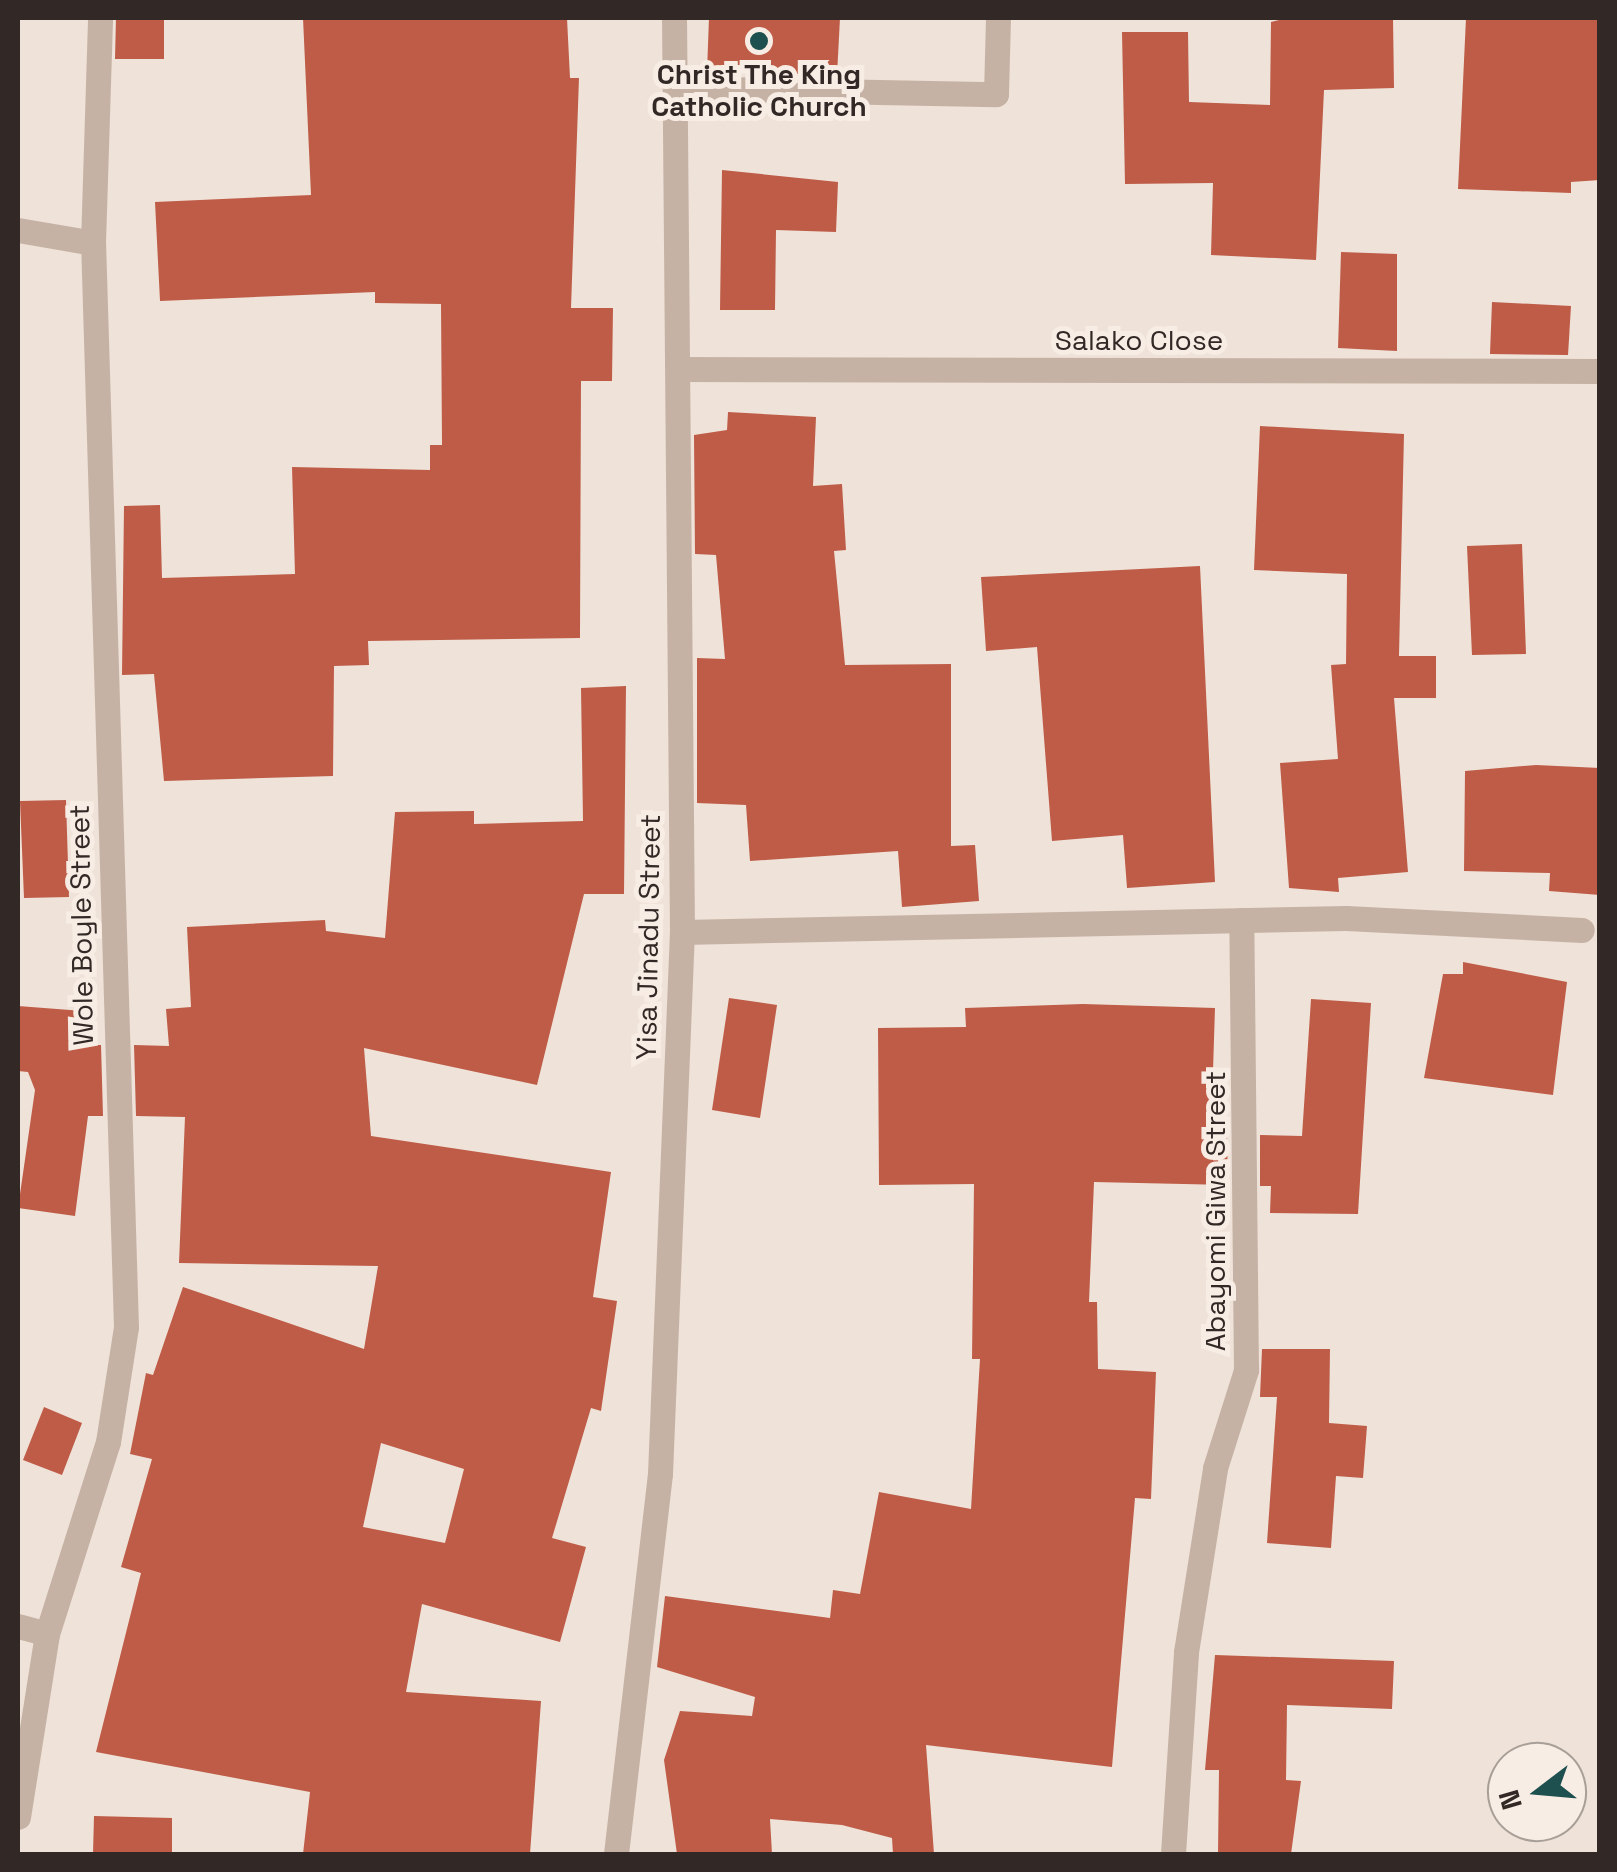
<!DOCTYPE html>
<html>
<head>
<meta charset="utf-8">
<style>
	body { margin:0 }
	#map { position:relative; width:1617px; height:1872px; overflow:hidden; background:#efe2d8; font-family:"Space Grotesk",sans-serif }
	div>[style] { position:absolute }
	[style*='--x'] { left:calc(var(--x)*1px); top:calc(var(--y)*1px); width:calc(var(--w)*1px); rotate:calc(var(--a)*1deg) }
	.building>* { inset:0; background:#be5c47 }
	.lane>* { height:25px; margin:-12.5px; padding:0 12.5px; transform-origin:12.5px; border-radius:12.5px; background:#c6b2a5 }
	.street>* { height:25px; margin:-12.5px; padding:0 12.5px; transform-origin:12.5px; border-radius:12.5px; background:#c6b2a5 }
	.dots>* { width:28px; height:28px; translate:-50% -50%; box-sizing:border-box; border:5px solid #f7ede4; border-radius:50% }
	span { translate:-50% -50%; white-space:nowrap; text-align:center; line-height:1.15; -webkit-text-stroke:10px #f7ede4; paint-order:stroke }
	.poi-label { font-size:28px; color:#322926; font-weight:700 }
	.street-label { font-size:28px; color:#322926 }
	.frame { position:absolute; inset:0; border:20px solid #322926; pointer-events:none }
	.north { position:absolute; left:1487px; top:1742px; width:100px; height:100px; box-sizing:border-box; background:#f7ede4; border:2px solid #a89f98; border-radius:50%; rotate:254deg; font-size:28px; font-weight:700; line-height:40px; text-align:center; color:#322926 }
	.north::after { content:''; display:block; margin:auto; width:35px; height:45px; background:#1e5050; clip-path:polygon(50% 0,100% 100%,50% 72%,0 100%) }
</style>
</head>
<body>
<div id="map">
	<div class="building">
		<i style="clip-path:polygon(116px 18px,164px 18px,164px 59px,115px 59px)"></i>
		<i style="clip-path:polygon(303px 18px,567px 18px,570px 78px,579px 78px,571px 308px,613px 308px,612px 381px,581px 381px,580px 638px,368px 641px,369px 665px,334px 666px,333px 776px,164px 781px,154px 674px,122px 675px,124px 506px,160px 505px,162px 578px,295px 574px,292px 467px,430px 470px,430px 445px,442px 445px,441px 304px,375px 303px,375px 292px,160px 301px,155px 202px,311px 195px)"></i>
		<i style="clip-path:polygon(709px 18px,840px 18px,837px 75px,707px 72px)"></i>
		<i style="clip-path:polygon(1287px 18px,1393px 18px,1394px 88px,1324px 90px,1316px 260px,1211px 255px,1213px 183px,1125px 184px,1122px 32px,1188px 32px,1189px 102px,1270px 105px,1271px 22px)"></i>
		<i style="clip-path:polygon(1466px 18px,1600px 18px,1600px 180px,1571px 182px,1571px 193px,1458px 189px)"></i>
		<i style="clip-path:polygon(722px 170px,838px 182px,836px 232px,776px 230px,775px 310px,720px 310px)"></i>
		<i style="clip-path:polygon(1341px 252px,1397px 254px,1397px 351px,1338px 348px)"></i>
		<i style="clip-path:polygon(1492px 302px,1571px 306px,1568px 355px,1490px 354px)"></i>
		<i style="clip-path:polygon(728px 412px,816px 417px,813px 486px,842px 484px,846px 550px,834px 551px,845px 665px,951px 664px,951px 846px,975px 845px,979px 901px,902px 907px,898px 851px,750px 861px,746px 805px,697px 803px,697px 658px,725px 659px,716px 555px,695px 554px,694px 435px,727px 430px)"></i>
		<i style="clip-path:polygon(1260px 426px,1404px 434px,1399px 656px,1436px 656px,1436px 698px,1394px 698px,1408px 872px,1338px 878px,1339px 892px,1289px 888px,1280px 763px,1338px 759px,1331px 665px,1346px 664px,1347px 574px,1254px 570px)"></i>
		<i style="clip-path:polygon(1522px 544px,1526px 654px,1472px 655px,1467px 546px)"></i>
		<i style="clip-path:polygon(1200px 566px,1215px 882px,1127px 888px,1123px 835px,1052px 841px,1037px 647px,986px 651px,981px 577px)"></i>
		<i style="clip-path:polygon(evenodd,626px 686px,624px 894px,584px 894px,537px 1085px,364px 1048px,371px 1136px,611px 1172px,593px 1297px,617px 1301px,601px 1411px,591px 1408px,552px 1538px,586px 1547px,560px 1642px,422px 1604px,406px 1692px,541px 1701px,530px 1854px,303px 1854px,310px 1792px,96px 1752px,141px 1573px,121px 1567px,152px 1459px,130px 1454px,146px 1373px,153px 1375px,183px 1287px,364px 1349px,378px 1266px,179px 1263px,185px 1117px,136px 1116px,134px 1045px,169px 1046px,166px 1009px,191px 1007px,187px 927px,325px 920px,326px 931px,385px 938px,395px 812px,474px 811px,474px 824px,583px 821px,581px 688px,626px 686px,381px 1443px,464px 1469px,445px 1543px,363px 1527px,381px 1443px)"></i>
		<i style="clip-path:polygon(1536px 765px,1600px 768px,1600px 895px,1549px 891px,1550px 873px,1464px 871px,1465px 771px)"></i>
		<i style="clip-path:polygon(66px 800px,69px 897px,24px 898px,20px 801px)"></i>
		<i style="clip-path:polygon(1463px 962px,1567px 982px,1553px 1095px,1424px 1078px,1443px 974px,1463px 974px)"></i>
		<i style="clip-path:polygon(729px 998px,777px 1005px,760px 1118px,712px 1110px)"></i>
		<i style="clip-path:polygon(1311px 999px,1371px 1003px,1358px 1214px,1270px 1213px,1271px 1186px,1260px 1186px,1260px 1135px,1302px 1136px)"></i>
		<i style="clip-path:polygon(1083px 1004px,1215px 1008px,1211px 1134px,1227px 1134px,1228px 1185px,1094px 1182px,1089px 1302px,1097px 1302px,1098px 1369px,1156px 1372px,1151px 1499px,1135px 1498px,1112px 1767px,926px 1745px,934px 1854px,893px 1854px,892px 1838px,842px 1825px,770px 1819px,772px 1854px,677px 1854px,664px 1760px,680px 1711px,752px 1716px,755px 1697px,657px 1667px,665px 1596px,830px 1618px,833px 1590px,860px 1594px,879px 1492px,971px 1509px,980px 1359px,972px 1359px,974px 1184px,879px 1185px,878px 1028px,966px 1027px,965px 1008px)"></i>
		<i style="clip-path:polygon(18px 1006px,83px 1011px,81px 1045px,101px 1045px,103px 1116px,88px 1116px,75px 1216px,18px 1208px,35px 1090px,28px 1072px,18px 1071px)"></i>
		<i style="clip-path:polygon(1262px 1349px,1330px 1349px,1329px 1423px,1367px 1426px,1363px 1478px,1336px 1476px,1331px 1548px,1267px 1543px,1277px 1397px,1260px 1397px)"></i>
		<i style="clip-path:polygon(44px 1407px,82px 1423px,62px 1475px,23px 1460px)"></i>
		<i style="clip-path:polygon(1215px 1655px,1394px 1661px,1392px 1709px,1287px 1705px,1286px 1780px,1301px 1781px,1291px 1854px,1218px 1854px,1219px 1770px,1205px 1770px)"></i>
		<i style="clip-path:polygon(94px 1816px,172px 1818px,172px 1854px,93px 1854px)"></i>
	</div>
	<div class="lane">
		<i style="--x:675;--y:88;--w:321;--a:1.1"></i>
		<i style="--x:996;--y:94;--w:76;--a:-88.5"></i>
	</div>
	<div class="street">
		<i style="--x:18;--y:230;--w:76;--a:9.8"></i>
		<i style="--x:678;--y:369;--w:922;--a:0.12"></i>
		<i style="--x:682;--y:932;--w:664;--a:-1.21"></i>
		<i style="--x:1346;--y:918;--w:236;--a:2.9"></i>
		<i style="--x:18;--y:1626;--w:30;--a:15"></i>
		<i style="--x:18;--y:1817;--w:185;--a:-81"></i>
		<i style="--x:47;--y:1634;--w:201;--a:-72.4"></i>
		<i style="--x:108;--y:1442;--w:116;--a:-81.1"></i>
		<i style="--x:126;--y:1327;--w:1085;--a:-91.74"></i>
		<i style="--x:93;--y:243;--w:225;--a:-88.2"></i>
		<i style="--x:616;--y:1854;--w:383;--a:-83.4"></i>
		<i style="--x:660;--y:1474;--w:542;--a:-87.68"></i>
		<i style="--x:682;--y:932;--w:914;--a:-90.5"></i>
		<i style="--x:1173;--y:1854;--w:202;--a:-86.3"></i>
		<i style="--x:1186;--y:1652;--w:186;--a:-81"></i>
		<i style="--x:1215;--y:1468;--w:103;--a:-72.4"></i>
		<i style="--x:1246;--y:1370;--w:450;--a:-90.6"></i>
	</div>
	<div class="dots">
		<i style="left:759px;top:41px;background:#1e5050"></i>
	</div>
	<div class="poi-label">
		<span style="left:759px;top:90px">Christ The King<br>Catholic Church</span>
	</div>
	<div class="street-label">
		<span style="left:1139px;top:340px">Salako Close</span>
		<span style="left:81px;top:925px;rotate:-91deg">Wole Boyle Street</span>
		<span style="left:648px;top:937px;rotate:-89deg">Yisa Jinadu Street</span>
		<span style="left:1215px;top:1211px;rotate:-90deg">Abayomi Giwa Street</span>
	</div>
	<div class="frame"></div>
	<div class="north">N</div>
</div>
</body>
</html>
